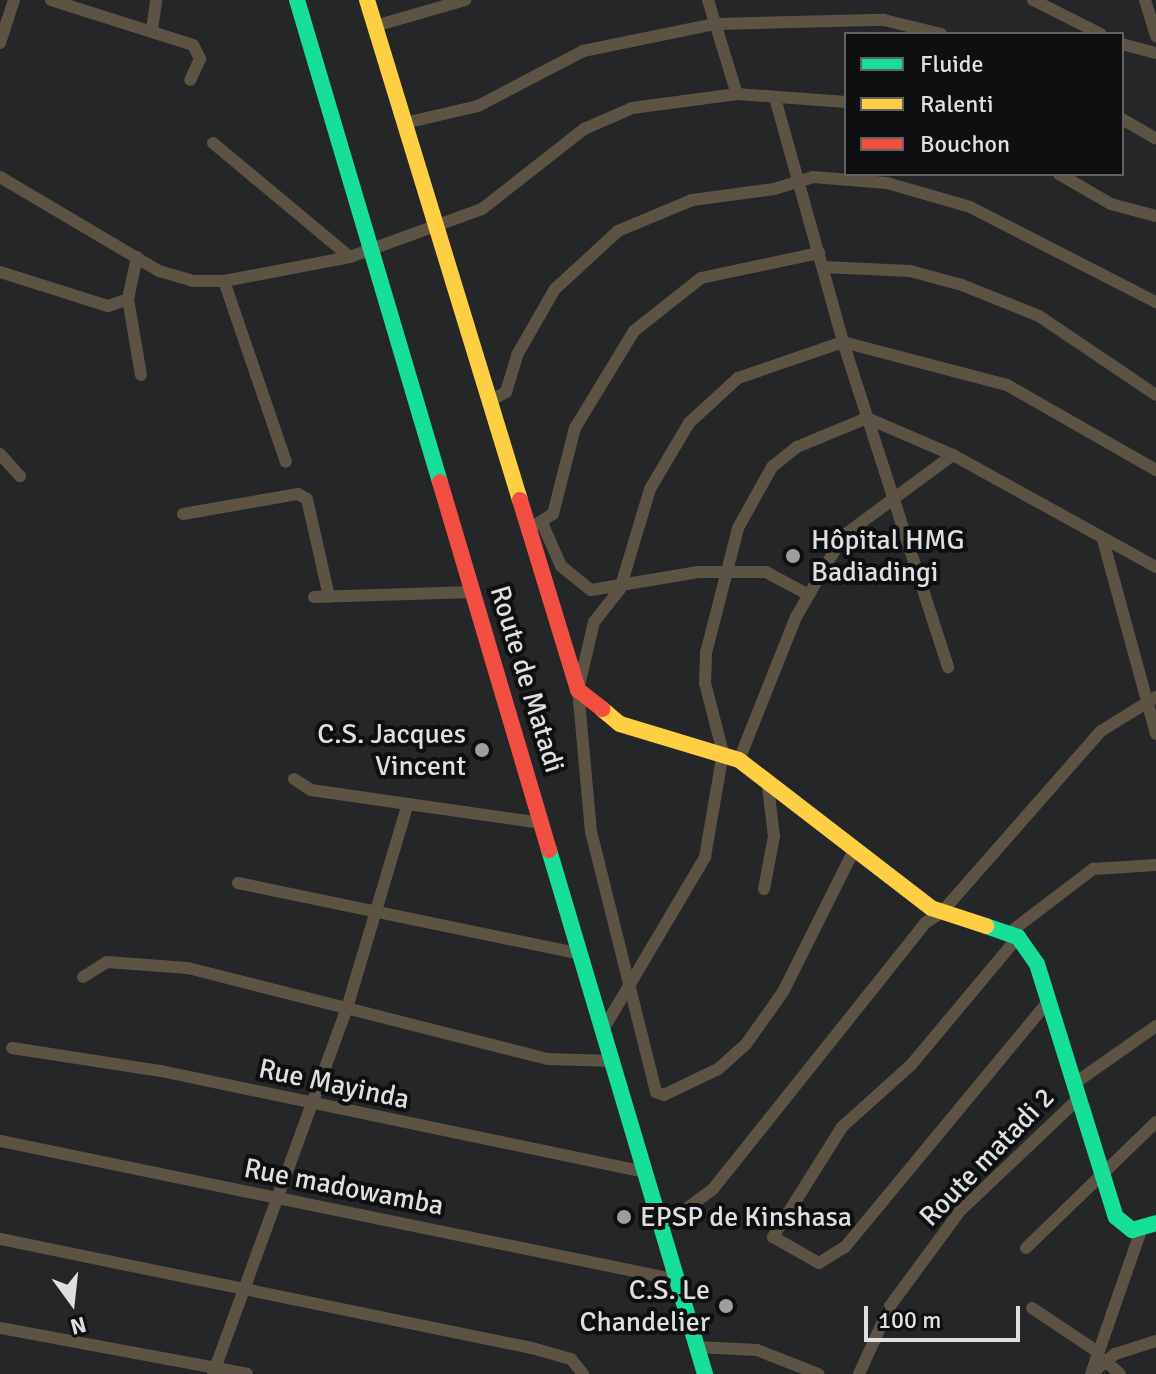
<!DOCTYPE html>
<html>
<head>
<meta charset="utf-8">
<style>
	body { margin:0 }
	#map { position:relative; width:1156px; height:1374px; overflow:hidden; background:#252627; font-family:Signika,sans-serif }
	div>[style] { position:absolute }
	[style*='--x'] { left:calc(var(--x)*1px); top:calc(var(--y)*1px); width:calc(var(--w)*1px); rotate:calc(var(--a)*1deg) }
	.street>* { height:12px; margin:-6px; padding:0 6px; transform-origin:6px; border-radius:6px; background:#5d5344 }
	.fast>* { height:16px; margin:-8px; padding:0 8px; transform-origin:8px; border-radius:8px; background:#16e098 }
	.slow>* { height:16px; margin:-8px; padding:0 8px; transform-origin:8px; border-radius:8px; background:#ffcf43 }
	.jam>* { height:16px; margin:-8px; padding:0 8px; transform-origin:8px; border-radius:8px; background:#f24e42 }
	.dots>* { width:22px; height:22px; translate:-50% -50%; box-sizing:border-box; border:4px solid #0e0f10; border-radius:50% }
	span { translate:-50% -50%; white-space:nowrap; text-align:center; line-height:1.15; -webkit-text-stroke:8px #0e0f10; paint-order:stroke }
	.poi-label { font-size:28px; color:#dedfe1 }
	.left { translate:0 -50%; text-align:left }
	.right { translate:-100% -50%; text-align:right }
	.street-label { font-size:28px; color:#dedfe1 }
	.legend { position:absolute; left:844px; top:32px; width:280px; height:144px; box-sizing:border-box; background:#0e0f10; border:2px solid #616264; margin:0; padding:10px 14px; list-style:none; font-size:24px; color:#dedfe1 }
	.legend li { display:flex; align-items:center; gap:16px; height:40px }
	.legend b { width:40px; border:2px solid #616264 }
	.north { position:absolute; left:32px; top:1262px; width:80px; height:80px; -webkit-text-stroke:6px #0e0f10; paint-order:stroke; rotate:165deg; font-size:22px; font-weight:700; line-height:32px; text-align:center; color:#dedfe1 }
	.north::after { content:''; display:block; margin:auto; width:28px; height:36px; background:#dedfe1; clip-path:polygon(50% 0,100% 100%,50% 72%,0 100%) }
	.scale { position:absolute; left:864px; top:1306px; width:156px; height:36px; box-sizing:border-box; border:4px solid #dedfe1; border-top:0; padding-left:10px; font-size:24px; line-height:28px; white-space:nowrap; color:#dedfe1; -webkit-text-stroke:6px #0e0f10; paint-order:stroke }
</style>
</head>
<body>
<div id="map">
	<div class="street">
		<i style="--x:51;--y:0;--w:149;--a:17.6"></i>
		<i style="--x:193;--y:45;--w:16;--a:63"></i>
		<i style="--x:200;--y:59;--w:23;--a:115"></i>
		<i style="--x:708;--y:0;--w:98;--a:72.9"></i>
		<i style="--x:1033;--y:0;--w:76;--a:26.6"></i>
		<i style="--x:1145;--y:0;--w:38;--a:73"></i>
		<i style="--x:375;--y:26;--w:94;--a:-16.1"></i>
		<i style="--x:152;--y:30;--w:30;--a:-82"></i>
		<i style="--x:0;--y:43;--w:45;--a:-72"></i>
		<i style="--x:1122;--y:44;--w:35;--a:15"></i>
		<i style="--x:775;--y:98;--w:253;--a:74.4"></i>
		<i style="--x:843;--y:342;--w:342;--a:72.1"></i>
		<i style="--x:1122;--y:119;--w:39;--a:30"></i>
		<i style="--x:405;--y:123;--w:75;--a:-13.1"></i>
		<i style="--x:478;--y:106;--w:119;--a:-27.6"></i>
		<i style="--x:583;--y:51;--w:135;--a:-11.6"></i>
		<i style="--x:715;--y:24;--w:169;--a:-1.4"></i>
		<i style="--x:884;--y:20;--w:59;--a:13.8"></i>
		<i style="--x:213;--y:143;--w:178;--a:39.8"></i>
		<i style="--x:1059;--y:174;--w:60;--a:30"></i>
		<i style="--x:1111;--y:204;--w:47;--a:14.9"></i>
		<i style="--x:0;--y:177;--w:185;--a:30.6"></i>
		<i style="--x:159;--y:271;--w:35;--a:16"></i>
		<i style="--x:193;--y:281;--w:31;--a:0"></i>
		<i style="--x:224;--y:281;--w:128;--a:-10.8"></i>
		<i style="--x:350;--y:257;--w:140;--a:-20"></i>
		<i style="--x:482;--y:209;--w:130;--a:-38.1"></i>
		<i style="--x:584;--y:129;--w:52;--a:-23.6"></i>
		<i style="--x:632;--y:108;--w:106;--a:-7.6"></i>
		<i style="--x:737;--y:94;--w:109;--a:4.2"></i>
		<i style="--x:137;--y:257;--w:43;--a:102.1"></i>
		<i style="--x:128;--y:299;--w:77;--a:80.3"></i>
		<i style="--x:824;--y:267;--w:86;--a:2.7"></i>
		<i style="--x:910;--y:271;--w:54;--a:15.1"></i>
		<i style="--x:962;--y:285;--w:83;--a:21.9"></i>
		<i style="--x:1039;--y:316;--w:141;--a:34"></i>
		<i style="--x:0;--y:272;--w:113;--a:17.5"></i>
		<i style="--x:108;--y:306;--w:21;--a:-19"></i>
		<i style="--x:224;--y:281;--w:191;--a:71.1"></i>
		<i style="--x:488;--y:402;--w:21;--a:-29"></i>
		<i style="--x:506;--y:392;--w:39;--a:-73"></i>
		<i style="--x:517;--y:355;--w:76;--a:-60.1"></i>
		<i style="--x:555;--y:289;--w:86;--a:-42.6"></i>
		<i style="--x:618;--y:231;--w:80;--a:-22.7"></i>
		<i style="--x:692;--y:200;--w:83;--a:-7.6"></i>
		<i style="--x:774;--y:189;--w:41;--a:-17.1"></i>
		<i style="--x:813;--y:177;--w:74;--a:4.6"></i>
		<i style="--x:887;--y:183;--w:86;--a:16.1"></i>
		<i style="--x:970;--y:207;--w:209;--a:27.1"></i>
		<i style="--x:0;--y:454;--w:30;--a:48"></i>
		<i style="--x:183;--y:514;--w:117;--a:-9.9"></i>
		<i style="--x:298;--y:494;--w:10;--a:29"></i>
		<i style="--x:307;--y:499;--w:100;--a:77.3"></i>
		<i style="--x:543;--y:525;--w:45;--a:66.3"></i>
		<i style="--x:561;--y:566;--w:38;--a:39"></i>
		<i style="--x:591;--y:590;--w:109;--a:-9.5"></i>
		<i style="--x:699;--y:572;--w:67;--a:0"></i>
		<i style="--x:766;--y:572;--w:47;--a:28.2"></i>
		<i style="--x:527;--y:530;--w:31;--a:-32"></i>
		<i style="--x:553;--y:514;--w:89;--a:-75.7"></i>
		<i style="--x:575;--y:428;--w:114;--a:-58.7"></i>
		<i style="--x:634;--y:331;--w:85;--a:-38.3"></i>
		<i style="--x:701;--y:278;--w:121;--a:-12"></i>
		<i style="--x:1103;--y:540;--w:201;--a:74.7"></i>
		<i style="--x:314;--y:597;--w:159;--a:-1.8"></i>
		<i style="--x:739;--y:760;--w:154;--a:-68.3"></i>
		<i style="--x:796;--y:617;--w:94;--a:-59.9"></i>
		<i style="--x:843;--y:536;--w:137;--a:-36.4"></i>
		<i style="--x:294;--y:779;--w:20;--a:33"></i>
		<i style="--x:311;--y:790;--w:98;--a:8.2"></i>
		<i style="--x:855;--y:848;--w:161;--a:116.6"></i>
		<i style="--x:783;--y:992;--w:64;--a:125.4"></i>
		<i style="--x:746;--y:1044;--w:38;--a:138"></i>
		<i style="--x:718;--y:1069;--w:60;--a:154.3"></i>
		<i style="--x:664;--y:1095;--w:9;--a:-159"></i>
		<i style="--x:656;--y:1092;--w:268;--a:-104"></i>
		<i style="--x:591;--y:832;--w:143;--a:-95.2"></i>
		<i style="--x:578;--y:690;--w:70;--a:-76.8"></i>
		<i style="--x:594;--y:622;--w:42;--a:-51.8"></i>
		<i style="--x:620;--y:589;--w:104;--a:-73.3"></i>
		<i style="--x:650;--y:489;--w:77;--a:-59.4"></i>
		<i style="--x:689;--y:423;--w:67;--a:-42.6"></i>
		<i style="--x:738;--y:378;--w:111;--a:-18.9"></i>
		<i style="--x:843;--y:342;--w:170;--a:14.7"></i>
		<i style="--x:1007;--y:385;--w:172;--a:29.7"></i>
		<i style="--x:238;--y:883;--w:350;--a:11.7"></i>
		<i style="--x:764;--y:889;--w:54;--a:-79.3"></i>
		<i style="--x:774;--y:836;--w:57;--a:-97"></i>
		<i style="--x:1009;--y:933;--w:106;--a:-37.3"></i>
		<i style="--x:1093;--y:869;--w:63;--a:-3.6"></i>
		<i style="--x:1018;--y:937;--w:167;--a:129.9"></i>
		<i style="--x:911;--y:1065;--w:93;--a:138.1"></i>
		<i style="--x:842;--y:1127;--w:130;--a:122.1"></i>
		<i style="--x:773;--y:1237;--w:53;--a:29.5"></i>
		<i style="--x:819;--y:1263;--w:31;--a:-32"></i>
		<i style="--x:845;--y:1247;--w:318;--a:-50.4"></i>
		<i style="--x:83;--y:977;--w:28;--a:-32"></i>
		<i style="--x:107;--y:962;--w:81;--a:4.2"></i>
		<i style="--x:188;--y:968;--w:371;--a:14.2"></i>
		<i style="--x:548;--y:1059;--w:65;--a:1.8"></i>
		<i style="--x:604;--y:1028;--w:199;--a:-59.4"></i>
		<i style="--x:705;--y:857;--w:106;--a:-80.2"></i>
		<i style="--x:723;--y:753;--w:72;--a:-104.4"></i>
		<i style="--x:705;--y:683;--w:30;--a:-88"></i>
		<i style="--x:706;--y:653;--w:129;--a:-75.6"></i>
		<i style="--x:738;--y:528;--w:70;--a:-60.9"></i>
		<i style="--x:772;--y:467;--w:32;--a:-39"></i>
		<i style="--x:797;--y:447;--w:76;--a:-22.5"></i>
		<i style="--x:867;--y:418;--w:94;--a:23.3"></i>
		<i style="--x:953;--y:455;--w:232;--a:28.9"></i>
		<i style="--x:12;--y:1048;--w:151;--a:8.8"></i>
		<i style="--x:161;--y:1071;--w:495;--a:11.8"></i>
		<i style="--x:1075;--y:1083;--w:99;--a:-35.1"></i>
		<i style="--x:0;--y:1141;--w:692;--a:11.59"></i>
		<i style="--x:663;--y:1226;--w:62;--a:-36.5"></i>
		<i style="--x:713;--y:1189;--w:340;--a:-51.4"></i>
		<i style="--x:925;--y:923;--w:19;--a:-32"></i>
		<i style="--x:941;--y:913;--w:242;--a:-48.7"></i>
		<i style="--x:1101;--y:731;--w:65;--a:-31.7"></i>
		<i style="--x:0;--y:1239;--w:543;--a:11.58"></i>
		<i style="--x:532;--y:1348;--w:41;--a:15.8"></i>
		<i style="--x:571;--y:1359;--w:19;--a:51"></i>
		<i style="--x:1026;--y:1248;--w:181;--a:-44.1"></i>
		<i style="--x:1032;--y:1308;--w:76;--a:33.7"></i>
		<i style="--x:0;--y:1328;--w:251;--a:10.5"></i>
		<i style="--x:697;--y:1347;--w:60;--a:2.9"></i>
		<i style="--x:757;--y:1350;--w:66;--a:21.5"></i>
		<i style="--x:1104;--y:1360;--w:21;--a:41"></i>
		<i style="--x:1092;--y:1371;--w:149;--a:-70.8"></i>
		<i style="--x:213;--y:1374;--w:390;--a:-69.9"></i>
		<i style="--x:347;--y:1008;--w:213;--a:-73.4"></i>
		<i style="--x:408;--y:804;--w:135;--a:8.1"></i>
		<i style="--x:859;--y:1374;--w:75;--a:-65.5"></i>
		<i style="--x:890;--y:1306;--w:118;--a:-53.6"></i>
		<i style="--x:960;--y:1211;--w:164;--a:-43.5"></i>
		<i style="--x:1091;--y:1374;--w:31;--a:-40"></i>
		<i style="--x:1115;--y:1354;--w:43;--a:-17.6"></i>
	</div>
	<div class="fast">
		<i style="--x:297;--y:0;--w:503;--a:73.48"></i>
		<i style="--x:549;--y:850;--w:547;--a:73.42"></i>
		<i style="--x:986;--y:926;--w:34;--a:19"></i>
		<i style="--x:1018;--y:937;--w:33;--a:55"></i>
		<i style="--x:1037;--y:964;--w:265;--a:72.7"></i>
		<i style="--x:1116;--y:1217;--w:21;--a:39"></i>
		<i style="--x:1132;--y:1230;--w:25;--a:-16"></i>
	</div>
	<div class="slow">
		<i style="--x:367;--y:0;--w:523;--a:72.99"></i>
		<i style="--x:602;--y:709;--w:23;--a:40"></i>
		<i style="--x:620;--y:724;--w:124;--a:16.8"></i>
		<i style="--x:739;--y:760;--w:242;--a:37.6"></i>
		<i style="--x:931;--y:908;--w:58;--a:18.1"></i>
	</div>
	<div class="jam">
		<i style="--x:440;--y:482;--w:384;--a:73.5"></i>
		<i style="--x:520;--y:500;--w:199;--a:73"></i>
		<i style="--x:578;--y:690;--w:31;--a:38"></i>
	</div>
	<div class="dots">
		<i style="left:793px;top:556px;background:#9d9ea0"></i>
		<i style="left:482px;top:750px;background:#9d9ea0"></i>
		<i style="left:624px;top:1217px;background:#9d9ea0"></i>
		<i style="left:726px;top:1306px;background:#9d9ea0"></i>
	</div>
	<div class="poi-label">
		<span class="left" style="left:811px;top:556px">Hôpital HMG<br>Badiadingi</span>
		<span class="right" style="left:466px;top:750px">C.S. Jacques<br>Vincent</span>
		<span class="left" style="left:640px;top:1217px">EPSP de Kinshasa</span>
		<span class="right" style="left:710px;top:1306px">C.S. Le<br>Chandelier</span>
	</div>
	<div class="street-label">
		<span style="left:527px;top:679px;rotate:73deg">Route de Matadi</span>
		<span style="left:334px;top:1084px;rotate:12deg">Rue Mayinda</span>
		<span style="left:987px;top:1157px;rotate:-46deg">Route matadi 2</span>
		<span style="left:344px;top:1187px;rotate:11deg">Rue madowamba</span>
	</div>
	<ul class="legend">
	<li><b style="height:10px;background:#16e098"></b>Fluide</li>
	<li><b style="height:10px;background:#ffcf43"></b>Ralenti</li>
	<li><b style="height:10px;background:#f24e42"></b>Bouchon</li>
	</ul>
	<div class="north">N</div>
	<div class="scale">100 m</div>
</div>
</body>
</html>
